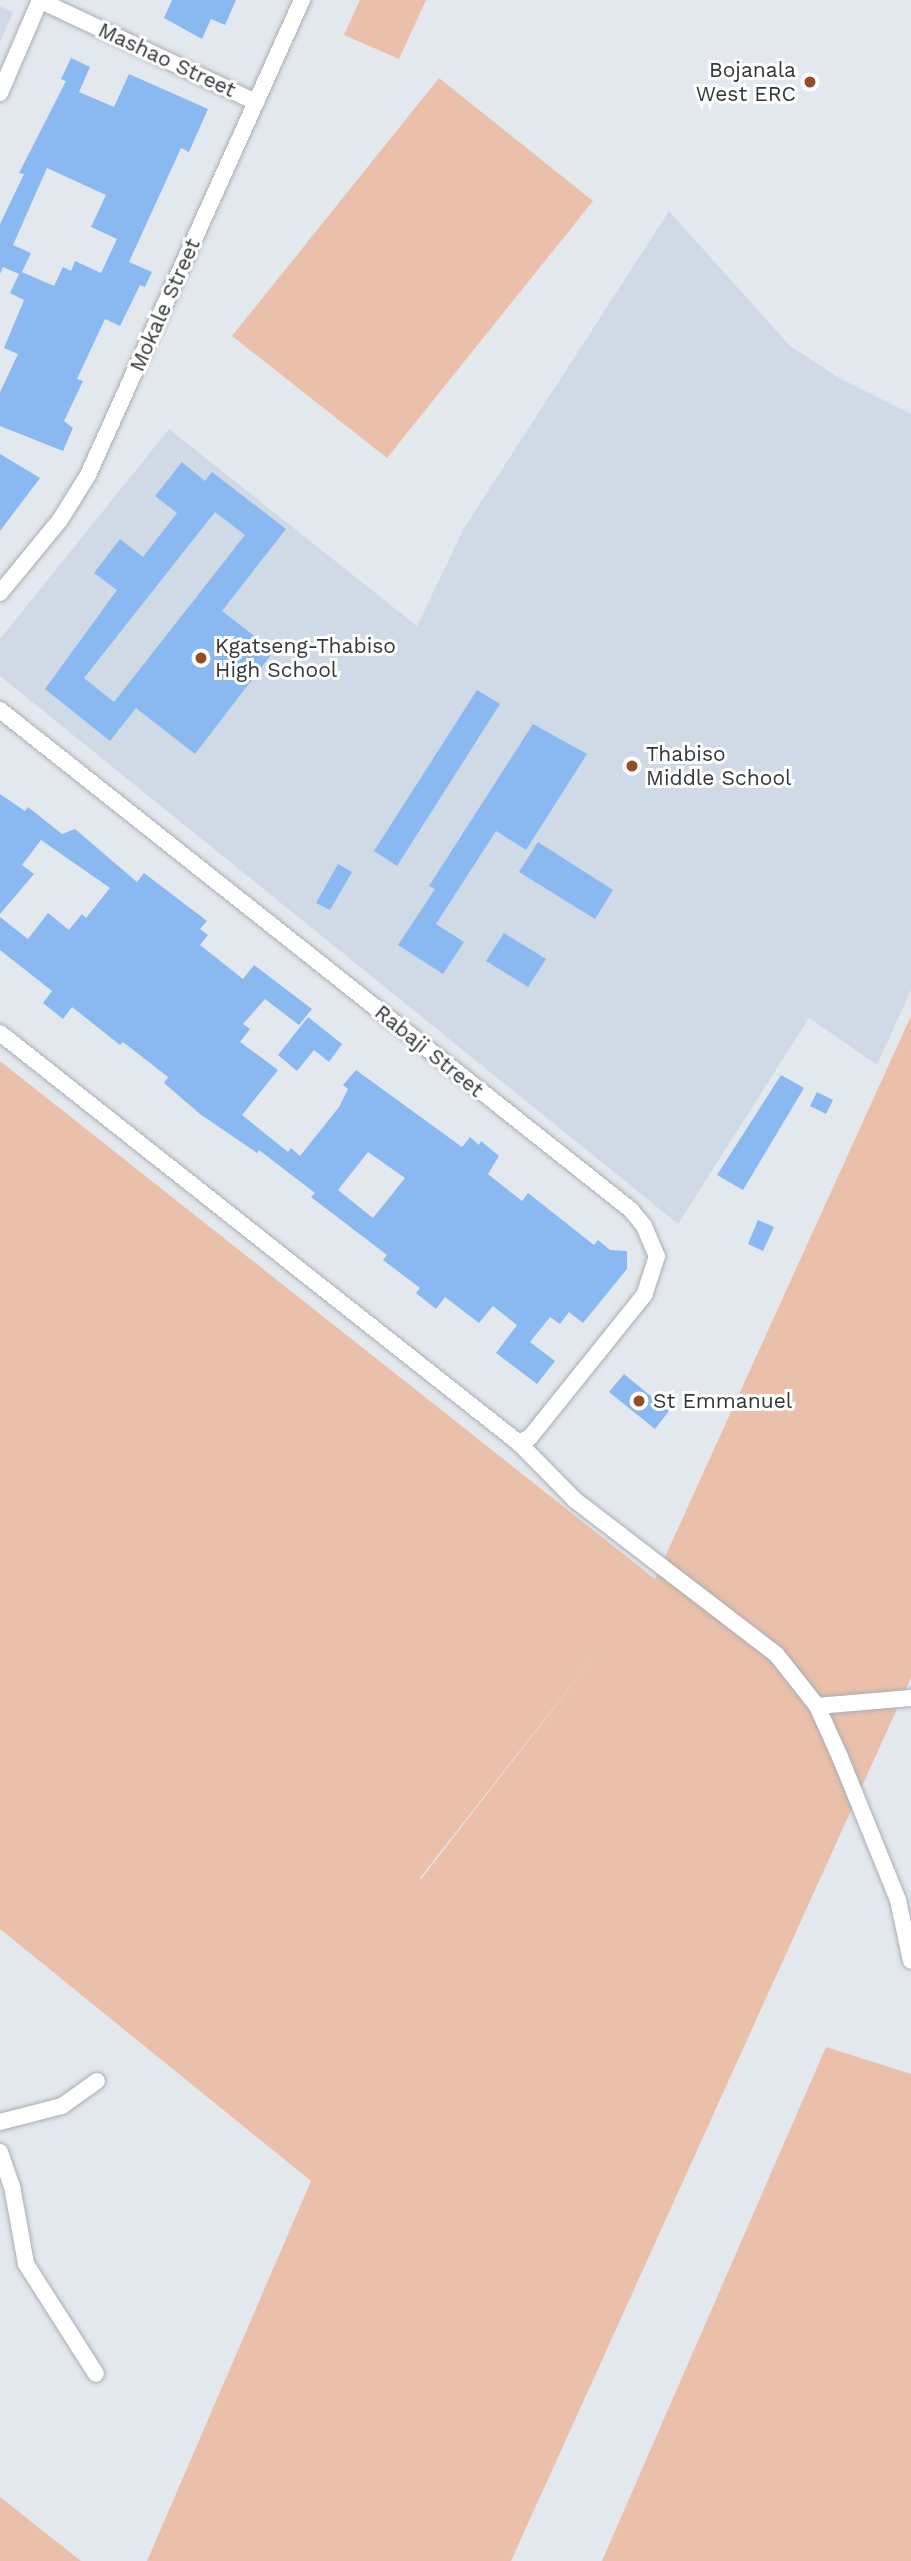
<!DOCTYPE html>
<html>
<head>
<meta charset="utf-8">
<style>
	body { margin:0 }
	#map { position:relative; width:911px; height:2561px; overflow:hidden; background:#e3e8ef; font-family:"Work Sans",sans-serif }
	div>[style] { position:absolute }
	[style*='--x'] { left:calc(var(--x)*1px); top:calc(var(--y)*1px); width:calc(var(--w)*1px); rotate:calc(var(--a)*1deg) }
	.built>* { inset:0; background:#d0dae7 }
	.green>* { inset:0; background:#eac0aa }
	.building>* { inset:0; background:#89b9f0 }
	.roads { filter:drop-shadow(0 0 2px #a9aeb4) drop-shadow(0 0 2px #a9aeb4) }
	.minor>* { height:16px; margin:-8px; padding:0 8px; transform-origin:8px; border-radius:8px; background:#fff }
	.dots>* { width:19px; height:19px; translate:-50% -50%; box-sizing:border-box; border:4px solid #fff; border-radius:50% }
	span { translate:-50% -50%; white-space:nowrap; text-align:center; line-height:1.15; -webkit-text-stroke:6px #fff; paint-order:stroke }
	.street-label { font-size:21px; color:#343638 }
	.poi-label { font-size:21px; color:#343638 }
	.right { translate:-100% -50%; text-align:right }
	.left { translate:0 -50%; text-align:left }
</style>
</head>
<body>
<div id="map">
	<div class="built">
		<i style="clip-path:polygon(0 6px,13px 12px,0 42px)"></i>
		<i style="clip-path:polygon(669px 211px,789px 345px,839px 378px,911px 414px,911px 990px,877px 1065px,809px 1018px,678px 1224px,0 676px,0 639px,169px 429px,417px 626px,464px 528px)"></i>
	</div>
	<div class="green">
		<i style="clip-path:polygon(360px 0,426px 0,399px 59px,344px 35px)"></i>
		<i style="clip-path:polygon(439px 78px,593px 201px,387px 458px,232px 336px)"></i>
		<i style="clip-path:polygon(evenodd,911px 1016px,911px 1678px,511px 2561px,147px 2561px,311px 2181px,0 1929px,0 1061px,655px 1579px,911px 1016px,595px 1655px,421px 1879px,420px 1879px,420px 1878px,595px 1655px)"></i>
		<i style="clip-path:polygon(826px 2047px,911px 2074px,911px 2561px,602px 2561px)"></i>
		<i style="clip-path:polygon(0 2497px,81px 2561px,0 2561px)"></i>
	</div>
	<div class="building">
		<i style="clip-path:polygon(172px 0,236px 0,225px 25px,211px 19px,202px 39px,164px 18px)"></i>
		<i style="clip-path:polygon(evenodd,71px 58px,90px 67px,79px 92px,114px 107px,129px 74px,208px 109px,189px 152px,181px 148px,129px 262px,152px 272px,145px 287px,140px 285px,120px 326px,105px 319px,77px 379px,83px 381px,64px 421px,73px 428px,63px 451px,0 426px,0 392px,18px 354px,4px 348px,24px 300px,10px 293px,19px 274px,3px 267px,0 274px,0 224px,24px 174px,19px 173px,66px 81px,61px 79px,71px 58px,47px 168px,106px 195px,91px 227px,117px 239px,101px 273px,75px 261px,71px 271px,63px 267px,54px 286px,22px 272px,31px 253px,13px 245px,47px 168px)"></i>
		<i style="clip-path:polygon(0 454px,40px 478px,0 531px)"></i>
		<i style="clip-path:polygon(evenodd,182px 462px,205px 481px,212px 472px,286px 529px,222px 611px,274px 651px,195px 754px,136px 708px,110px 741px,45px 689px,117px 590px,94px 573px,120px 539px,143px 557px,177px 513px,155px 496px,182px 462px,215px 512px,245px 535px,114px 702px,84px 678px,215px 512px)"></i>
		<i style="clip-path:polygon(477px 690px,500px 704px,397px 866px,374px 851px)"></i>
		<i style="clip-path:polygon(533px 724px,587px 754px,526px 850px,496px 831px,436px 924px,464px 942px,443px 974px,398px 945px,435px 889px,429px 886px)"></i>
		<i style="clip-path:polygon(evenodd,0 794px,25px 811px,28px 807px,62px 834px,75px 829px,137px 882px,144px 873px,207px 921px,200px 929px,208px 935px,200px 945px,243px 979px,254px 965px,312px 1009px,299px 1025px,265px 999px,243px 1024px,250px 1029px,240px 1042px,278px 1070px,242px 1115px,288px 1152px,291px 1148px,300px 1156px,339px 1107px,348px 1089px,343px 1085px,356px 1070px,462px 1147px,470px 1137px,479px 1145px,481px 1141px,499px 1156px,488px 1174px,522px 1201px,528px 1193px,594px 1245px,598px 1240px,610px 1250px,627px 1251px,627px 1269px,583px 1323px,569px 1312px,560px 1324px,550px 1317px,530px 1342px,555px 1361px,537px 1384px,496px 1353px,517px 1325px,493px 1306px,479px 1323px,445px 1297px,436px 1309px,416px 1293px,420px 1288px,383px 1260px,387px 1255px,311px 1197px,315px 1193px,259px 1150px,257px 1153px,200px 1114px,164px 1083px,168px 1077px,123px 1042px,120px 1045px,72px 1007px,63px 1019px,43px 1003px,52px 991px,0 950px,0 917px,28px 939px,48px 913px,69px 930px,82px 914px,86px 918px,110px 888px,41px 840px,22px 865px,34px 874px,0 914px,0 794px,368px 1152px,405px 1178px,373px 1218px,338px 1190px,368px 1152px)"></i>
		<i style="clip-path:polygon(538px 842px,613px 890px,595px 919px,519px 872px)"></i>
		<i style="clip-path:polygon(338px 864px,352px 872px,330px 910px,316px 903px)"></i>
		<i style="clip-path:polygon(504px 933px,546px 959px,528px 987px,486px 961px)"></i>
		<i style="clip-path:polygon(308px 1017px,342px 1044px,329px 1062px,314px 1050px,297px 1071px,278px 1055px)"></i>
		<i style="clip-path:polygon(781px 1075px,804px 1088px,743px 1190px,717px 1175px)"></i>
		<i style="clip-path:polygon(817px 1092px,833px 1100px,826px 1114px,810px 1106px)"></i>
		<i style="clip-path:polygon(758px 1220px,774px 1227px,763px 1251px,748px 1244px)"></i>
		<i style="clip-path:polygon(624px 1374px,669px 1411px,655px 1429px,609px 1392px)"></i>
	</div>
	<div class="roads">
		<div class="minor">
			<i style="--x:39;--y:0;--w:240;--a:25.2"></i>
			<i style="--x:0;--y:93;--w:101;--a:-66.7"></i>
			<i style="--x:0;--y:593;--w:94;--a:-50.6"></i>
			<i style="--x:60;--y:520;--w:53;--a:-58.1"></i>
			<i style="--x:88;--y:475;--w:521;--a:-65.75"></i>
			<i style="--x:0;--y:710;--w:805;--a:38.39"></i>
			<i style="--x:631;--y:1210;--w:21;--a:51"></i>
			<i style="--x:644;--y:1226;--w:33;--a:67"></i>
			<i style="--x:657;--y:1256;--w:40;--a:108"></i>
			<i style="--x:645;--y:1294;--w:184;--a:128.8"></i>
			<i style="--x:530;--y:1437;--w:13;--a:151"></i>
			<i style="--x:0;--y:1033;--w:661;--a:38.31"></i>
			<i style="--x:519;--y:1443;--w:80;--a:45.5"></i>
			<i style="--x:575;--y:1500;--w:253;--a:37.5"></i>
			<i style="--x:776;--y:1654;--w:66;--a:51.7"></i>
			<i style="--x:817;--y:1706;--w:56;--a:65.7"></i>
			<i style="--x:840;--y:1757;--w:154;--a:67.9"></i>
			<i style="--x:898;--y:1900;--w:62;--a:78"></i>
			<i style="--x:817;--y:1706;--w:94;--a:-4.9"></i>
			<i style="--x:0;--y:2122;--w:64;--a:-14.5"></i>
			<i style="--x:62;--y:2106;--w:43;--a:-35.5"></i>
			<i style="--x:0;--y:2152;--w:36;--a:71"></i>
			<i style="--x:12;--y:2186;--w:79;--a:79.8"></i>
			<i style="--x:26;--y:2264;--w:130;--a:57.5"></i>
		</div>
	</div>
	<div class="dots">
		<i style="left:810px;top:82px;background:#944e26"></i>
		<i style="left:201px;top:658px;background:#944e26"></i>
		<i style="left:632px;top:766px;background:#944e26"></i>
		<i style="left:639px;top:1401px;background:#944e26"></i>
	</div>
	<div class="street-label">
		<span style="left:167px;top:60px;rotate:25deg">Mashao Street</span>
		<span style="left:165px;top:305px;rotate:-66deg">Mokale Street</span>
		<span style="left:429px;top:1051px;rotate:39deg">Rabaji Street</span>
	</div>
	<div class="poi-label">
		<span class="right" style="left:796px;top:82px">Bojanala<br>West ERC</span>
		<span class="left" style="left:215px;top:658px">Kgatseng-Thabiso<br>High School</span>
		<span class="left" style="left:646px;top:766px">Thabiso<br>Middle School</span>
		<span class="left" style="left:653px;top:1401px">St Emmanuel</span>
	</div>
</div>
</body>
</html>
